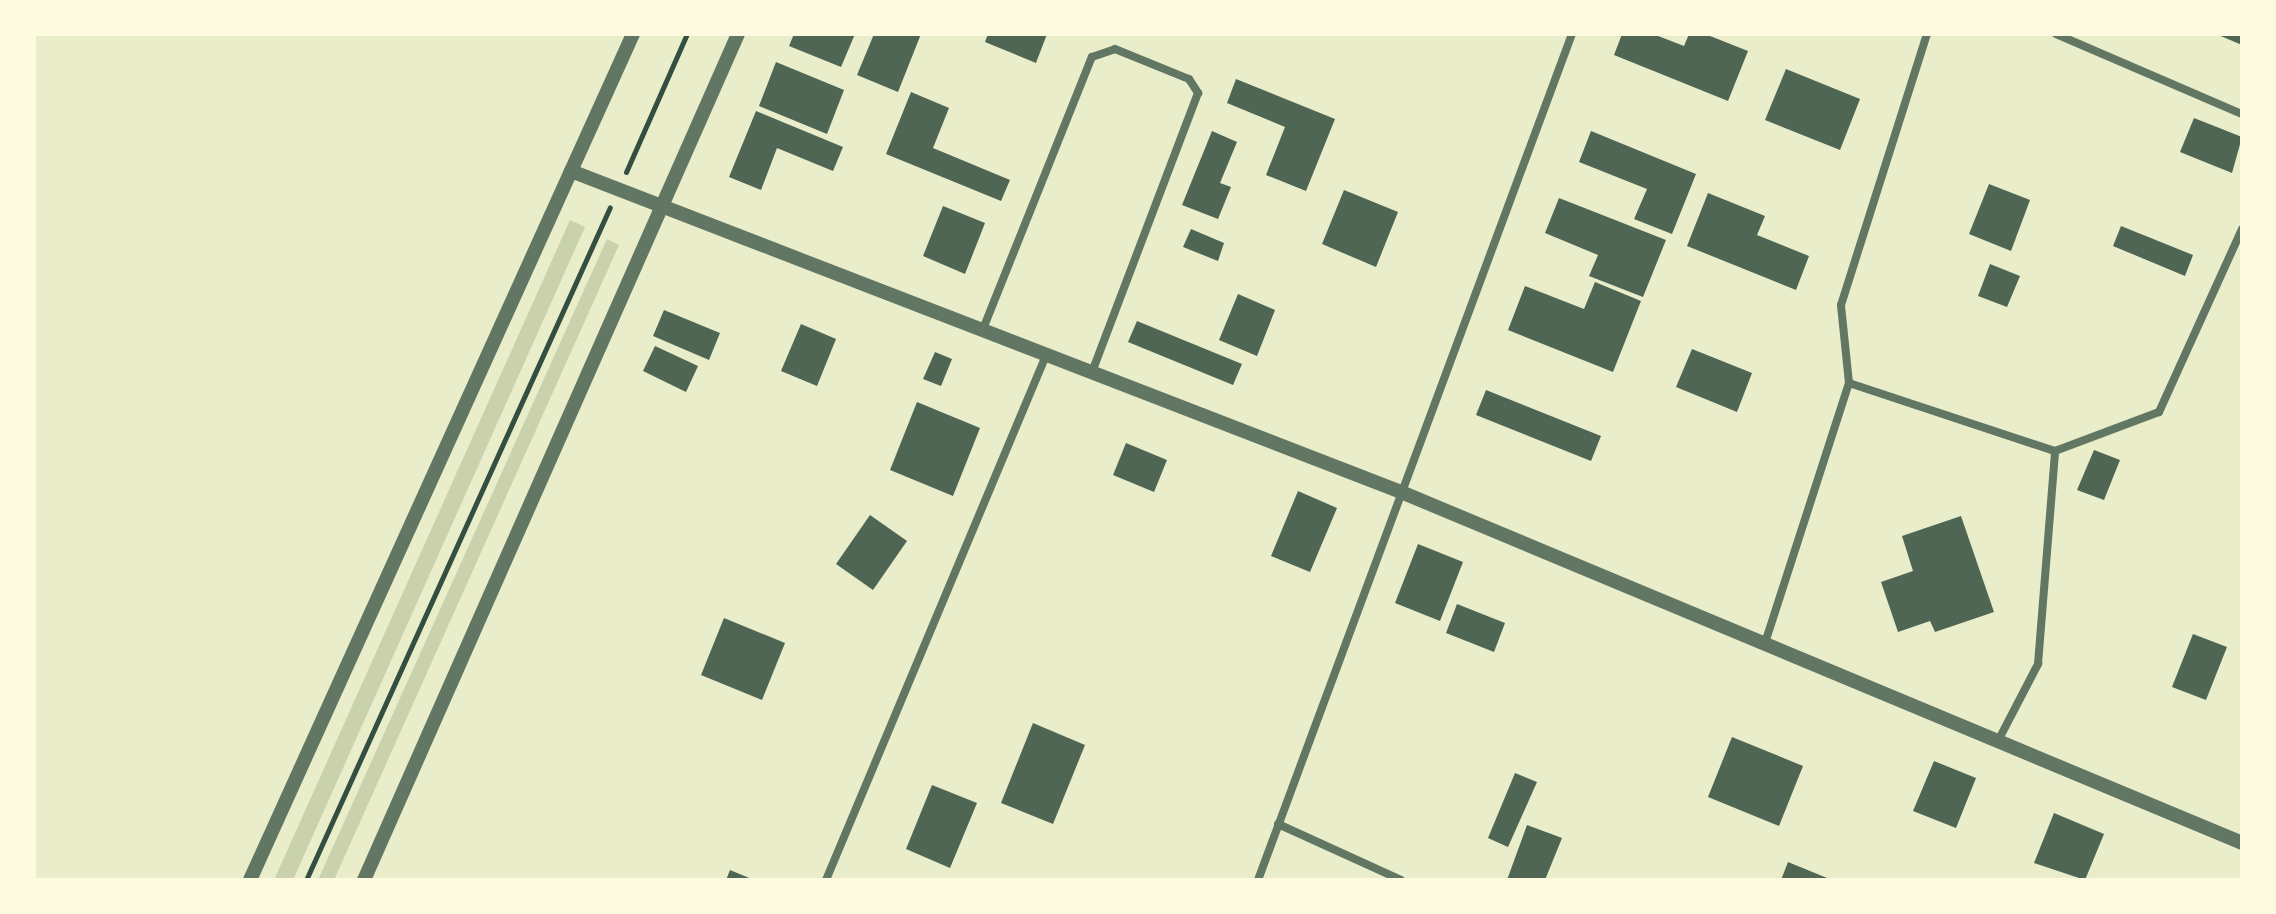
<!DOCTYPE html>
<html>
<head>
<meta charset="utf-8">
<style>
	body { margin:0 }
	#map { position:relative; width:2276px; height:914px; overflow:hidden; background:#e9edc9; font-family:Literata,serif }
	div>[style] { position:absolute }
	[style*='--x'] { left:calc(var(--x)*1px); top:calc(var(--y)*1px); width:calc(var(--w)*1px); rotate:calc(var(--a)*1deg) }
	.green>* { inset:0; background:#cad2ad }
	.building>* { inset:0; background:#4f6655 }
	.path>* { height:5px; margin:-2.5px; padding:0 2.5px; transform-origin:2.5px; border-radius:2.5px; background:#344e41 }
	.minor>* { height:8px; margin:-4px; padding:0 4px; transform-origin:4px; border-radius:4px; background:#617663 }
	.tertiary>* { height:14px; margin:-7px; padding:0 7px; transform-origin:7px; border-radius:7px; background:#617663 }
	span { translate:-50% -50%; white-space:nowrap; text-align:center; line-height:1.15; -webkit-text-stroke:6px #fefae0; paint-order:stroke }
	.frame { position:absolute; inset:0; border:36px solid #fefae0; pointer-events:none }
</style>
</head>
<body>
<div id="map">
	<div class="green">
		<i style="clip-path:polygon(570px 220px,585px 227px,293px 880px,274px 880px)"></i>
		<i style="clip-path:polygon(607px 239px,619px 245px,334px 880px,318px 880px)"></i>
	</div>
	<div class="building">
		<i style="clip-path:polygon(794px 34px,855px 34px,841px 67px,789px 46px)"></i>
		<i style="clip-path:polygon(874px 34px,921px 34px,898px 92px,857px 75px)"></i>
		<i style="clip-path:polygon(988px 34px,1047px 34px,1036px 63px,985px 42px)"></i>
		<i style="clip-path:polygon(1622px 34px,1653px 34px,1684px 46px,1689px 34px,1705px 34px,1748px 51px,1728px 101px,1614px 55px)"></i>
		<i style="clip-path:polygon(2216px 34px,2242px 34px,2242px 45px)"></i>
		<i style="clip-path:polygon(776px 62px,844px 90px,827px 134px,759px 106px)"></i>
		<i style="clip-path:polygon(1786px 69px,1860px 99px,1840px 150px,1765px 120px)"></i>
		<i style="clip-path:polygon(1236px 79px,1335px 119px,1306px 191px,1266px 175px,1285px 127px,1227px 103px)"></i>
		<i style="clip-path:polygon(911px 92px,949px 108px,933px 148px,1010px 180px,1001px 201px,886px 154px)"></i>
		<i style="clip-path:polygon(756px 111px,843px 147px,833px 171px,777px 148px,761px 190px,729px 177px)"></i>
		<i style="clip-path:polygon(2194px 118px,2242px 137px,2232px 173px,2180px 152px)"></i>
		<i style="clip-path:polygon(1212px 131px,1237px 142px,1220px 183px,1231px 187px,1218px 219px,1182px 205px)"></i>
		<i style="clip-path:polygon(1591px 131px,1696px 174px,1672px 234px,1634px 219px,1647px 189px,1579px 162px)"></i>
		<i style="clip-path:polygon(1989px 184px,2030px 200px,2011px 251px,1969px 234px)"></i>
		<i style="clip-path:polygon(1344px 190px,1398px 212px,1376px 267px,1322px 244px)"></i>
		<i style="clip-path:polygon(1708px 193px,1765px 216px,1757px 235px,1809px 256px,1796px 290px,1687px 246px)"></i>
		<i style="clip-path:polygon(1559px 198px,1666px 240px,1643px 297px,1589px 276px,1598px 255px,1545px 233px)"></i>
		<i style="clip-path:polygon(943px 206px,985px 223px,965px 274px,923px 256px)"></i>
		<i style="clip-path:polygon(2121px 226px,2193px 255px,2185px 276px,2113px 246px)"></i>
		<i style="clip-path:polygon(1191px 229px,1224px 243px,1218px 261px,1183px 247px)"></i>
		<i style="clip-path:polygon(1990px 264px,2020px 276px,2007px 307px,1978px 296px)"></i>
		<i style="clip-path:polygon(1595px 282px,1641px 301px,1613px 372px,1508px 330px,1525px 286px,1584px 309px)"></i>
		<i style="clip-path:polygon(1238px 294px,1275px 310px,1257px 356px,1219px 340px)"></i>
		<i style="clip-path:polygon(664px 310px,720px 333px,709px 360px,653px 336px)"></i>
		<i style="clip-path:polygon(1137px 321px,1242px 364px,1233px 385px,1128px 342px)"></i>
		<i style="clip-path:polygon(801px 324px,836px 339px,817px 386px,781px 371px)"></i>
		<i style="clip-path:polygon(655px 346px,698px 366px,686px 392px,643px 371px)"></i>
		<i style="clip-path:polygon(1692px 349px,1752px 373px,1737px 412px,1676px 387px)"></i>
		<i style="clip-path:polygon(935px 352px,952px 359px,941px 386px,923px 379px)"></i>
		<i style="clip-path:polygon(1486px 390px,1601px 436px,1591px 461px,1476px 415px)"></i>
		<i style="clip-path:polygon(917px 402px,980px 428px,953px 496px,890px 470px)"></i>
		<i style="clip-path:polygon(1126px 443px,1167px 460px,1154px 492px,1113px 475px)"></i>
		<i style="clip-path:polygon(2094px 450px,2120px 460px,2104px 500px,2077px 490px)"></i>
		<i style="clip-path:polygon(1298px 491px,1337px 508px,1310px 572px,1271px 556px)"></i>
		<i style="clip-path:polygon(870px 515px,907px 541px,873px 590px,836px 564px)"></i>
		<i style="clip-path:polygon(1961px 516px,1994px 612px,1935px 632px,1930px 621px,1898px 632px,1881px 582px,1913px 571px,1902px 536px)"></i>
		<i style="clip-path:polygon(1418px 544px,1463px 562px,1440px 621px,1395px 603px)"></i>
		<i style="clip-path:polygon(1457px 604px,1505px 623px,1494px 652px,1446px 633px)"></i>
		<i style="clip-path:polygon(724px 618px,785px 643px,762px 700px,701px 675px)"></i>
		<i style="clip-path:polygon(2193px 634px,2227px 647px,2206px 700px,2172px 687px)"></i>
		<i style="clip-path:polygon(1033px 723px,1085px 745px,1053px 824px,1001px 803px)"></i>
		<i style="clip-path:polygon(1732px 737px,1803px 766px,1779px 826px,1708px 797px)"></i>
		<i style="clip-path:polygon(1934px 761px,1976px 778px,1956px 828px,1913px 811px)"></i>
		<i style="clip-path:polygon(1515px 773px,1537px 782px,1508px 847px,1488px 838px)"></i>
		<i style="clip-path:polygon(932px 785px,977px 803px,950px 868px,906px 849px)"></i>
		<i style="clip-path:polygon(2054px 813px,2104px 834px,2085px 880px,2034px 863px)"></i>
		<i style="clip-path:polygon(1527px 825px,1562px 838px,1545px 880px,1507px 880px)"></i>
		<i style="clip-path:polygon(1788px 862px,1832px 880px,1781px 880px)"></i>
		<i style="clip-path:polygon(730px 870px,754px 880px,726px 880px)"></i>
	</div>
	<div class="path">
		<i style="--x:626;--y:172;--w:151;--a:-66.2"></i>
		<i style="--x:306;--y:880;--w:738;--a:-65.69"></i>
	</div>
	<div class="minor">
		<i style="--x:2056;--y:34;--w:202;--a:23.3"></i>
		<i style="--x:983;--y:329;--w:293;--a:-68.2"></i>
		<i style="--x:1092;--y:57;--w:24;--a:-19"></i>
		<i style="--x:1115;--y:49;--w:80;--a:22.1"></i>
		<i style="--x:1189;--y:79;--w:17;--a:57"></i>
		<i style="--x:1198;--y:93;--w:296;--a:110.8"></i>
		<i style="--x:1849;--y:383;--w:217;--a:18.3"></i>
		<i style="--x:2055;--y:451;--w:111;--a:-20.6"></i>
		<i style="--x:2159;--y:412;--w:201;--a:-65.6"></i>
		<i style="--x:1764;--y:646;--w:276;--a:-72.1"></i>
		<i style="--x:1849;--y:383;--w:78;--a:-95.9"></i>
		<i style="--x:1841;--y:305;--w:284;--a:-72.4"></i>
		<i style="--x:1999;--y:739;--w:85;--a:-62.5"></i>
		<i style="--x:2038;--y:664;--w:214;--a:-85.4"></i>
		<i style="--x:1278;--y:824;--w:135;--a:24.5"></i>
		<i style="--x:826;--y:880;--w:571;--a:-67.25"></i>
		<i style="--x:1258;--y:880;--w:902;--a:-69.64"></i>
	</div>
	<div class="tertiary">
		<i style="--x:571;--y:171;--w:890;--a:21.14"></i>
		<i style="--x:1401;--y:492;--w:911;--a:22.65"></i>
		<i style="--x:250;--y:880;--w:929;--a:-65.64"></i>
		<i style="--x:364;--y:880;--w:925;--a:-66.15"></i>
	</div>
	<div class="frame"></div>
</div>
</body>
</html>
